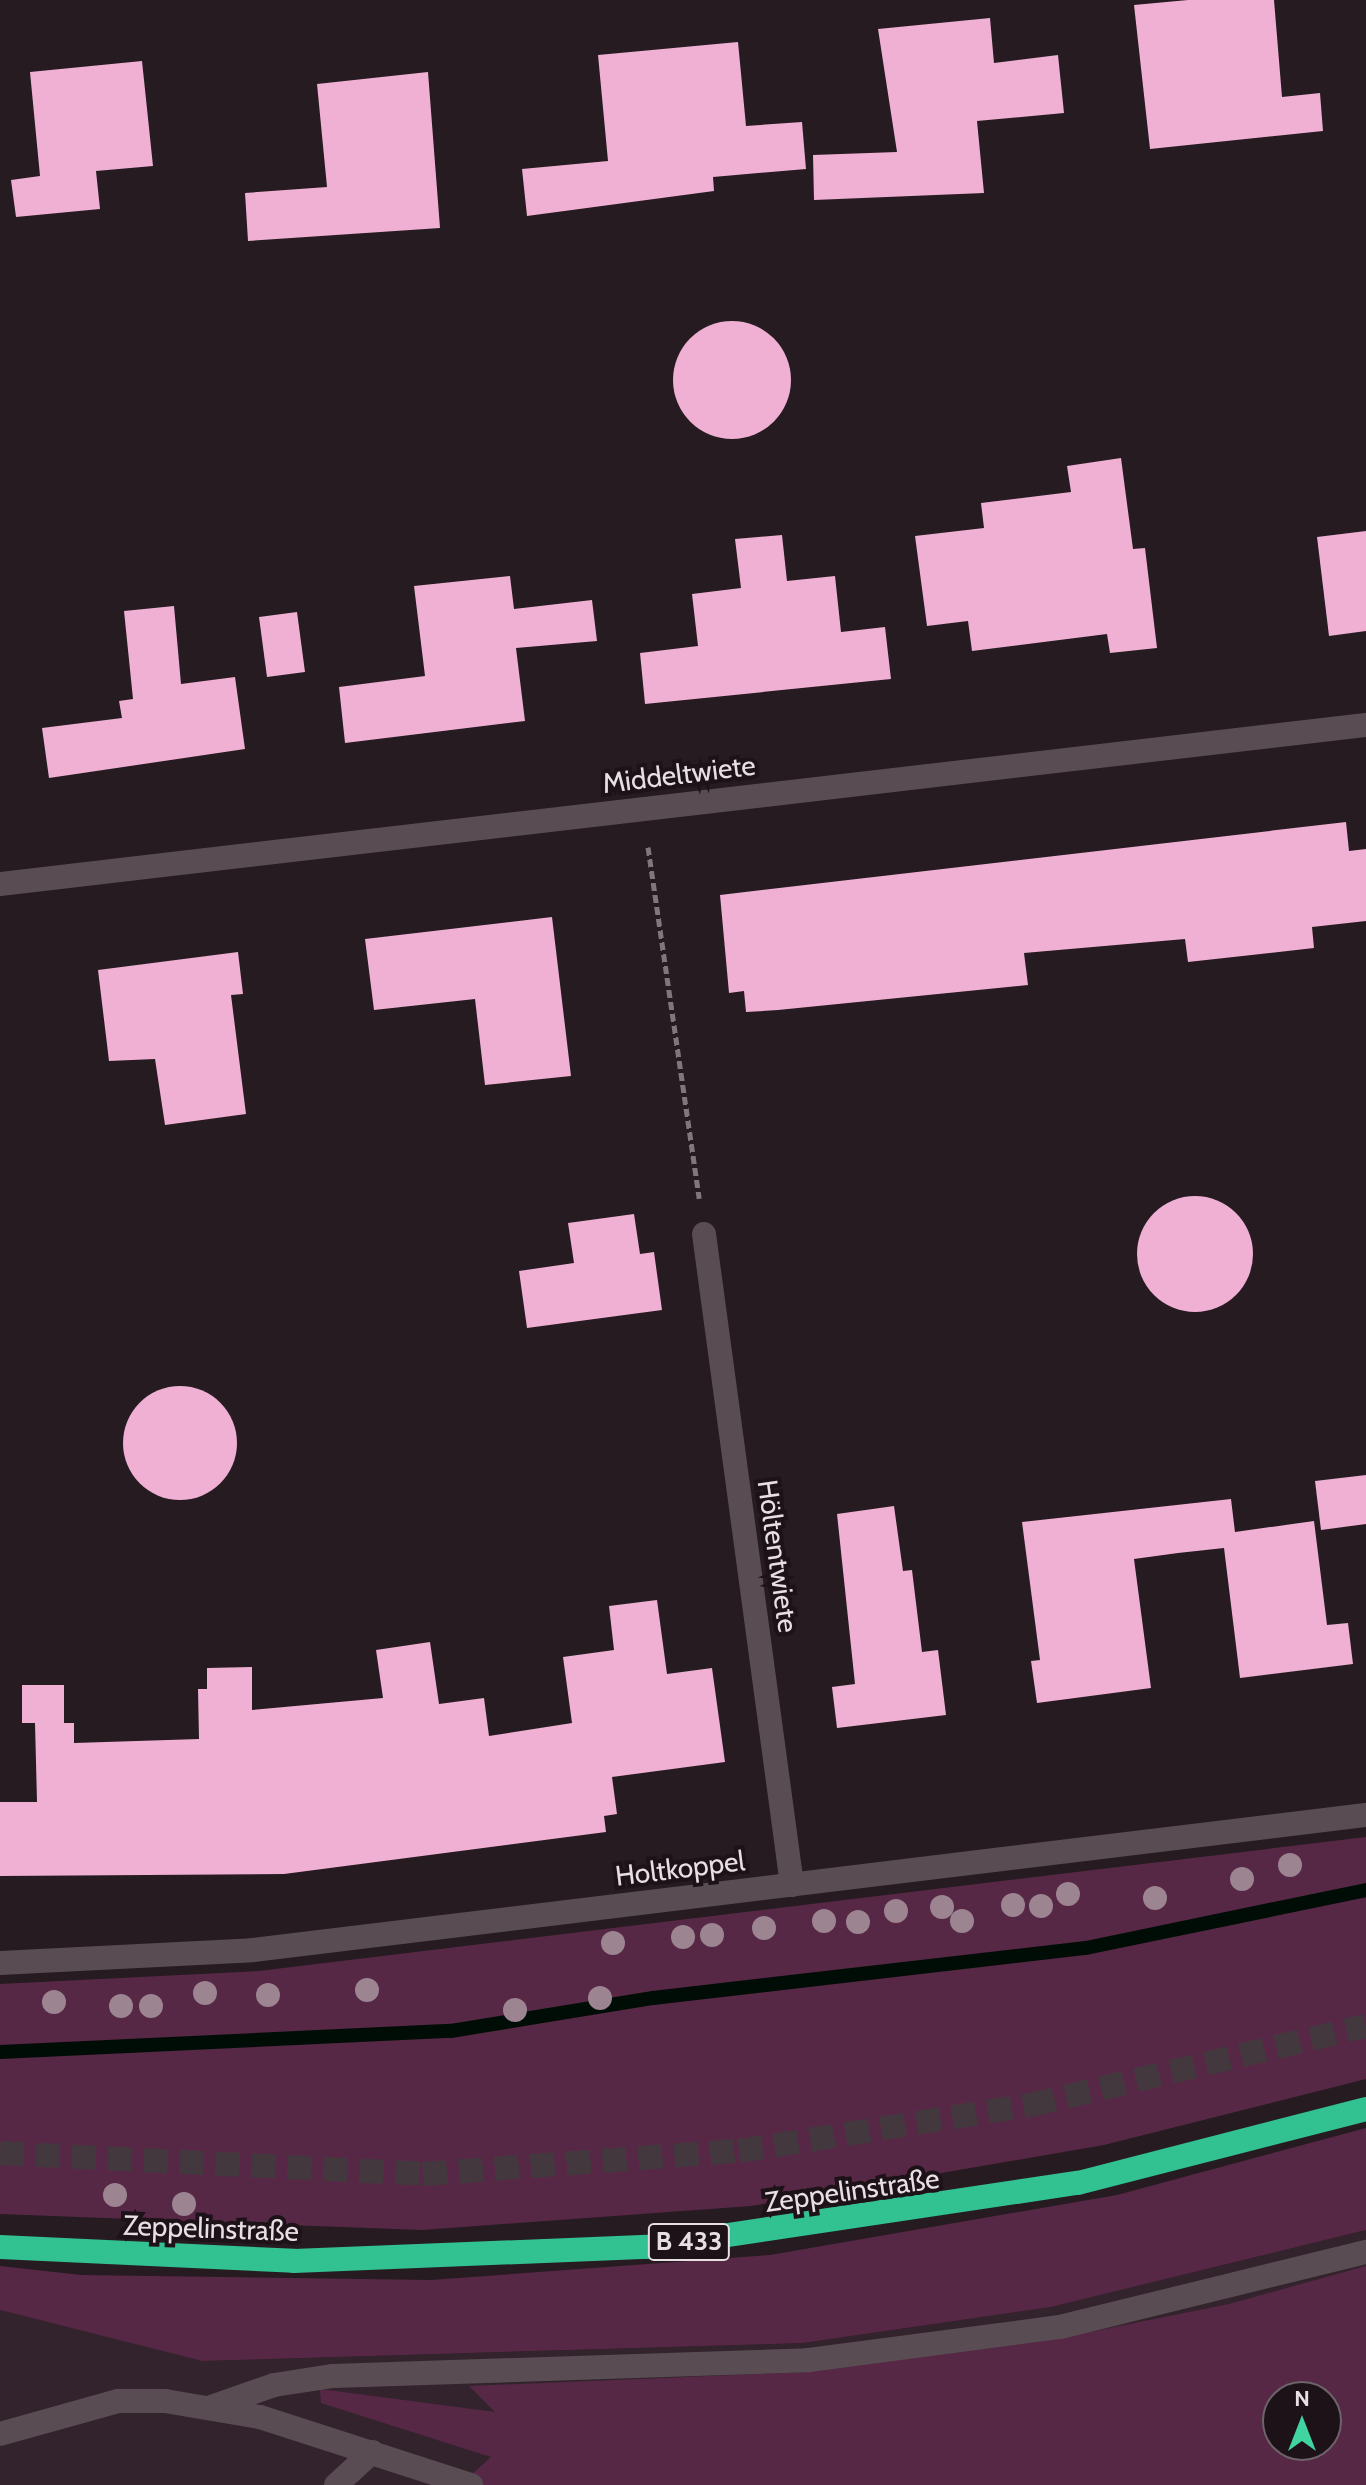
<!DOCTYPE html>
<html>
<head>
<meta charset="utf-8">
<style>
	body { margin:0 }
	#map { position:relative; width:1366px; height:2485px; overflow:hidden; background:#261b21; font-family:Cabin,sans-serif }
	div>[style] { position:absolute }
	[style*='--x'] { left:calc(var(--x)*1px); top:calc(var(--y)*1px); width:calc(var(--w)*1px); rotate:calc(var(--a)*1deg) }
	.built>* { inset:0; background:#33232c }
	.green>* { inset:0; background:#572845 }
	.stream>* { height:14px; margin:-7px; padding:0 7px; transform-origin:7px; border-radius:7px; background:#000d06 }
	.building>* { inset:0; background:#efb0d3 }
	.round { border-radius:50% }
	.highway-tunnel>* { height:24px; margin-top:-12px; transform-origin:0; background:repeating-linear-gradient(90deg,#43383e 0 24px,transparent 0 36px) }
	.path>* { height:5px; margin-top:-2.5px; transform-origin:0; background:repeating-linear-gradient(90deg,#80777c 0 8px,transparent 0 12px) }
	.minor>* { height:24px; margin:-12px; padding:0 12px; transform-origin:12px; border-radius:12px; background:#594d53 }
	.highway>* { height:24px; margin:-12px; padding:0 12px; transform-origin:12px; border-radius:12px; background:#32c191 }
	.trees>* { width:24px; height:24px; margin:-12px; border-radius:50%; background:#9c8491 }
	span { translate:-50% -50%; white-space:nowrap; text-align:center; line-height:1.15; -webkit-text-stroke:8px #1c1218; paint-order:stroke }
	.shield-label span { padding:2px 6px; background:#1c1218; border:2px solid; border-radius:6px; -webkit-text-stroke-width:0 }
	.shield-label { font-size:26px; color:#e7dfe3; font-weight:700 }
	.street-label { font-size:28px; color:#e7dfe3 }
	.north { position:absolute; left:1262px; top:2381px; width:80px; height:80px; box-sizing:border-box; background:#1c1218; border:2px solid #6d6469; border-radius:50%; rotate:0deg; font-size:22px; font-weight:700; line-height:32px; text-align:center; color:#e7dfe3 }
	.north::after { content:''; display:block; margin:auto; width:28px; height:36px; background:#40d4a1; clip-path:polygon(50% 0,100% 100%,50% 72%,0 100%) }
</style>
</head>
<body>
<div id="map">
	<div class="built">
		<i style="clip-path:polygon(evenodd,1366px 2230px,1366px 2485px,0 2485px,0 2310px,202px 2361px,803px 2343px,1051px 2307px,1366px 2230px,1278px 2397px,1326px 2397px,1326px 2445px,1278px 2445px,1278px 2397px)"></i>
	</div>
	<div class="green">
		<i style="clip-path:polygon(1366px 1837px,1366px 2079px,1104px 2145px,751px 2206px,422px 2230px,0 2214px,0 1984px,259px 1971px)"></i>
		<i style="clip-path:polygon(1366px 2128px,1366px 2230px,1051px 2307px,803px 2343px,202px 2361px,0 2310px,0 2266px,81px 2275px,431px 2280px,770px 2255px,1117px 2195px)"></i>
		<i style="clip-path:polygon(evenodd,1366px 2266px,1366px 2485px,460px 2485px,491px 2457px,321px 2403px,320px 2389px,495px 2412px,469px 2386px,808px 2372px,1065px 2337px,1229px 2304px,1366px 2266px,1278px 2397px,1326px 2397px,1326px 2445px,1278px 2445px,1278px 2397px)"></i>
	</div>
	<div class="stream">
		<i style="--x:0;--y:2052;--w:451;--a:-2.7"></i>
		<i style="--x:451;--y:2031;--w:205;--a:-9.3"></i>
		<i style="--x:653;--y:1998;--w:436;--a:-6.6"></i>
		<i style="--x:1086;--y:1948;--w:286;--a:-11.7"></i>
	</div>
	<div class="building">
		<i style="clip-path:polygon(1188px 0,1274px 0,1282px 97px,1320px 93px,1323px 131px,1150px 149px,1134px 5px)"></i>
		<i style="clip-path:polygon(990px 18px,994px 63px,1058px 55px,1064px 113px,977px 121px,984px 193px,814px 200px,813px 155px,897px 152px,878px 29px)"></i>
		<i style="clip-path:polygon(738px 42px,746px 126px,802px 122px,806px 169px,713px 177px,714px 191px,527px 216px,522px 169px,608px 161px,598px 55px)"></i>
		<i style="clip-path:polygon(142px 61px,153px 166px,96px 171px,100px 209px,16px 217px,11px 180px,40px 176px,30px 72px)"></i>
		<i style="clip-path:polygon(428px 72px,440px 228px,248px 241px,245px 193px,327px 187px,317px 84px)"></i>
		<i class="round" style="left:673px;top:321px;width:118px;height:118px"></i>
		<i style="clip-path:polygon(1121px 458px,1133px 549px,1145px 548px,1157px 648px,1110px 653px,1107px 634px,972px 651px,968px 621px,927px 626px,915px 536px,984px 528px,981px 503px,1071px 492px,1067px 466px)"></i>
		<i style="clip-path:polygon(1366px 531px,1366px 631px,1329px 636px,1317px 537px)"></i>
		<i style="clip-path:polygon(782px 535px,787px 581px,835px 576px,841px 632px,885px 627px,891px 679px,645px 704px,640px 653px,698px 646px,692px 594px,741px 588px,735px 539px)"></i>
		<i style="clip-path:polygon(510px 576px,514px 609px,592px 600px,597px 641px,516px 648px,525px 721px,345px 743px,339px 687px,425px 676px,414px 586px)"></i>
		<i style="clip-path:polygon(174px 606px,181px 684px,235px 677px,245px 749px,49px 778px,42px 728px,122px 718px,119px 701px,133px 699px,124px 611px)"></i>
		<i style="clip-path:polygon(297px 612px,305px 672px,267px 677px,259px 617px)"></i>
		<i style="clip-path:polygon(1346px 822px,1349px 851px,1366px 849px,1366px 921px,1312px 927px,1314px 948px,1188px 962px,1185px 939px,1024px 953px,1028px 985px,778px 1010px,746px 1012px,744px 991px,729px 993px,720px 895px)"></i>
		<i style="clip-path:polygon(552px 917px,571px 1076px,485px 1085px,475px 999px,374px 1010px,365px 939px)"></i>
		<i style="clip-path:polygon(238px 952px,243px 994px,231px 995px,246px 1114px,165px 1125px,155px 1059px,109px 1061px,98px 970px)"></i>
		<i class="round" style="left:1137px;top:1196px;width:116px;height:116px"></i>
		<i style="clip-path:polygon(634px 1214px,640px 1254px,654px 1252px,662px 1310px,527px 1328px,519px 1271px,574px 1263px,568px 1223px)"></i>
		<i class="round" style="left:123px;top:1386px;width:114px;height:114px"></i>
		<i style="clip-path:polygon(1366px 1475px,1366px 1524px,1321px 1530px,1315px 1481px)"></i>
		<i style="clip-path:polygon(1231px 1499px,1235px 1532px,1314px 1521px,1327px 1625px,1348px 1623px,1353px 1664px,1240px 1678px,1224px 1548px,1178px 1553px,1134px 1559px,1151px 1688px,1037px 1703px,1031px 1661px,1040px 1660px,1022px 1522px)"></i>
		<i style="clip-path:polygon(894px 1506px,903px 1571px,912px 1570px,922px 1652px,938px 1650px,946px 1715px,837px 1728px,832px 1687px,855px 1684px,837px 1514px)"></i>
		<i style="clip-path:polygon(657px 1600px,667px 1674px,712px 1668px,725px 1762px,612px 1777px,617px 1814px,604px 1816px,606px 1832px,284px 1874px,0 1876px,0 1802px,37px 1802px,35px 1723px,22px 1723px,22px 1685px,64px 1685px,64px 1723px,74px 1723px,74px 1743px,199px 1739px,198px 1689px,207px 1689px,207px 1668px,252px 1667px,252px 1710px,383px 1698px,376px 1650px,430px 1642px,439px 1704px,484px 1698px,489px 1736px,572px 1723px,563px 1657px,614px 1650px,609px 1606px)"></i>
	</div>
	<div class="highway-tunnel">
		<i style="--x:0;--y:2153;--w:424;--a:2.8"></i>
		<i style="--x:423;--y:2174;--w:317;--a:-4.2"></i>
		<i style="--x:739;--y:2151;--w:296;--a:-9"></i>
		<i style="--x:1031;--y:2105;--w:344;--a:-13.3"></i>
	</div>
	<div class="path">
		<i style="--x:648;--y:847;--w:355;--a:81.7"></i>
	</div>
	<div class="minor">
		<i style="--x:0;--y:884;--w:1375;--a:-6.64"></i>
		<i style="--x:704;--y:1234;--w:657;--a:82.3"></i>
		<i style="--x:0;--y:1963;--w:253;--a:-2.9"></i>
		<i style="--x:253;--y:1950;--w:1121;--a:-6.92"></i>
		<i style="--x:211;--y:2407;--w:67;--a:-19.2"></i>
		<i style="--x:274;--y:2385;--w:60;--a:-8.7"></i>
		<i style="--x:333;--y:2376;--w:476;--a:-1.9"></i>
		<i style="--x:809;--y:2360;--w:253;--a:-7.5"></i>
		<i style="--x:1060;--y:2327;--w:315;--a:-13.8"></i>
		<i style="--x:0;--y:2434;--w:123;--a:-15.6"></i>
		<i style="--x:118;--y:2401;--w:47;--a:0"></i>
		<i style="--x:165;--y:2401;--w:96;--a:9.6"></i>
		<i style="--x:260;--y:2417;--w:222;--a:17.9"></i>
		<i style="--x:336;--y:2485;--w:49;--a:-42.5"></i>
	</div>
	<div class="highway">
		<i style="--x:0;--y:2247;--w:294;--a:2.7"></i>
		<i style="--x:294;--y:2261;--w:354;--a:-2.3"></i>
		<i style="--x:648;--y:2247;--w:435;--a:-8.5"></i>
		<i style="--x:1078;--y:2183;--w:297;--a:-14.4"></i>
	</div>
	<div class="trees">
		<i style="left:1290px;top:1865px"></i>
		<i style="left:1242px;top:1879px"></i>
		<i style="left:1068px;top:1894px"></i>
		<i style="left:1155px;top:1898px"></i>
		<i style="left:1013px;top:1905px"></i>
		<i style="left:1041px;top:1906px"></i>
		<i style="left:942px;top:1907px"></i>
		<i style="left:896px;top:1911px"></i>
		<i style="left:824px;top:1921px"></i>
		<i style="left:962px;top:1921px"></i>
		<i style="left:858px;top:1922px"></i>
		<i style="left:764px;top:1928px"></i>
		<i style="left:712px;top:1935px"></i>
		<i style="left:683px;top:1937px"></i>
		<i style="left:613px;top:1943px"></i>
		<i style="left:367px;top:1990px"></i>
		<i style="left:205px;top:1993px"></i>
		<i style="left:268px;top:1995px"></i>
		<i style="left:600px;top:1998px"></i>
		<i style="left:54px;top:2002px"></i>
		<i style="left:121px;top:2006px"></i>
		<i style="left:151px;top:2006px"></i>
		<i style="left:515px;top:2010px"></i>
		<i style="left:115px;top:2195px"></i>
		<i style="left:184px;top:2204px"></i>
	</div>
	<div class="shield-label">
		<span style="left:689px;top:2242px">B 433</span>
	</div>
	<div class="street-label">
		<span style="left:679px;top:774px;rotate:-7deg">Middeltwiete</span>
		<span style="left:778px;top:1556px;rotate:82deg">Höltentwiete</span>
		<span style="left:680px;top:1868px;rotate:-7deg">Holtkoppel</span>
		<span style="left:852px;top:2190px;rotate:-8deg">Zeppelinstraße</span>
		<span style="left:211px;top:2228px;rotate:2deg">Zeppelinstraße</span>
	</div>
	<div class="north">N</div>
</div>
</body>
</html>
